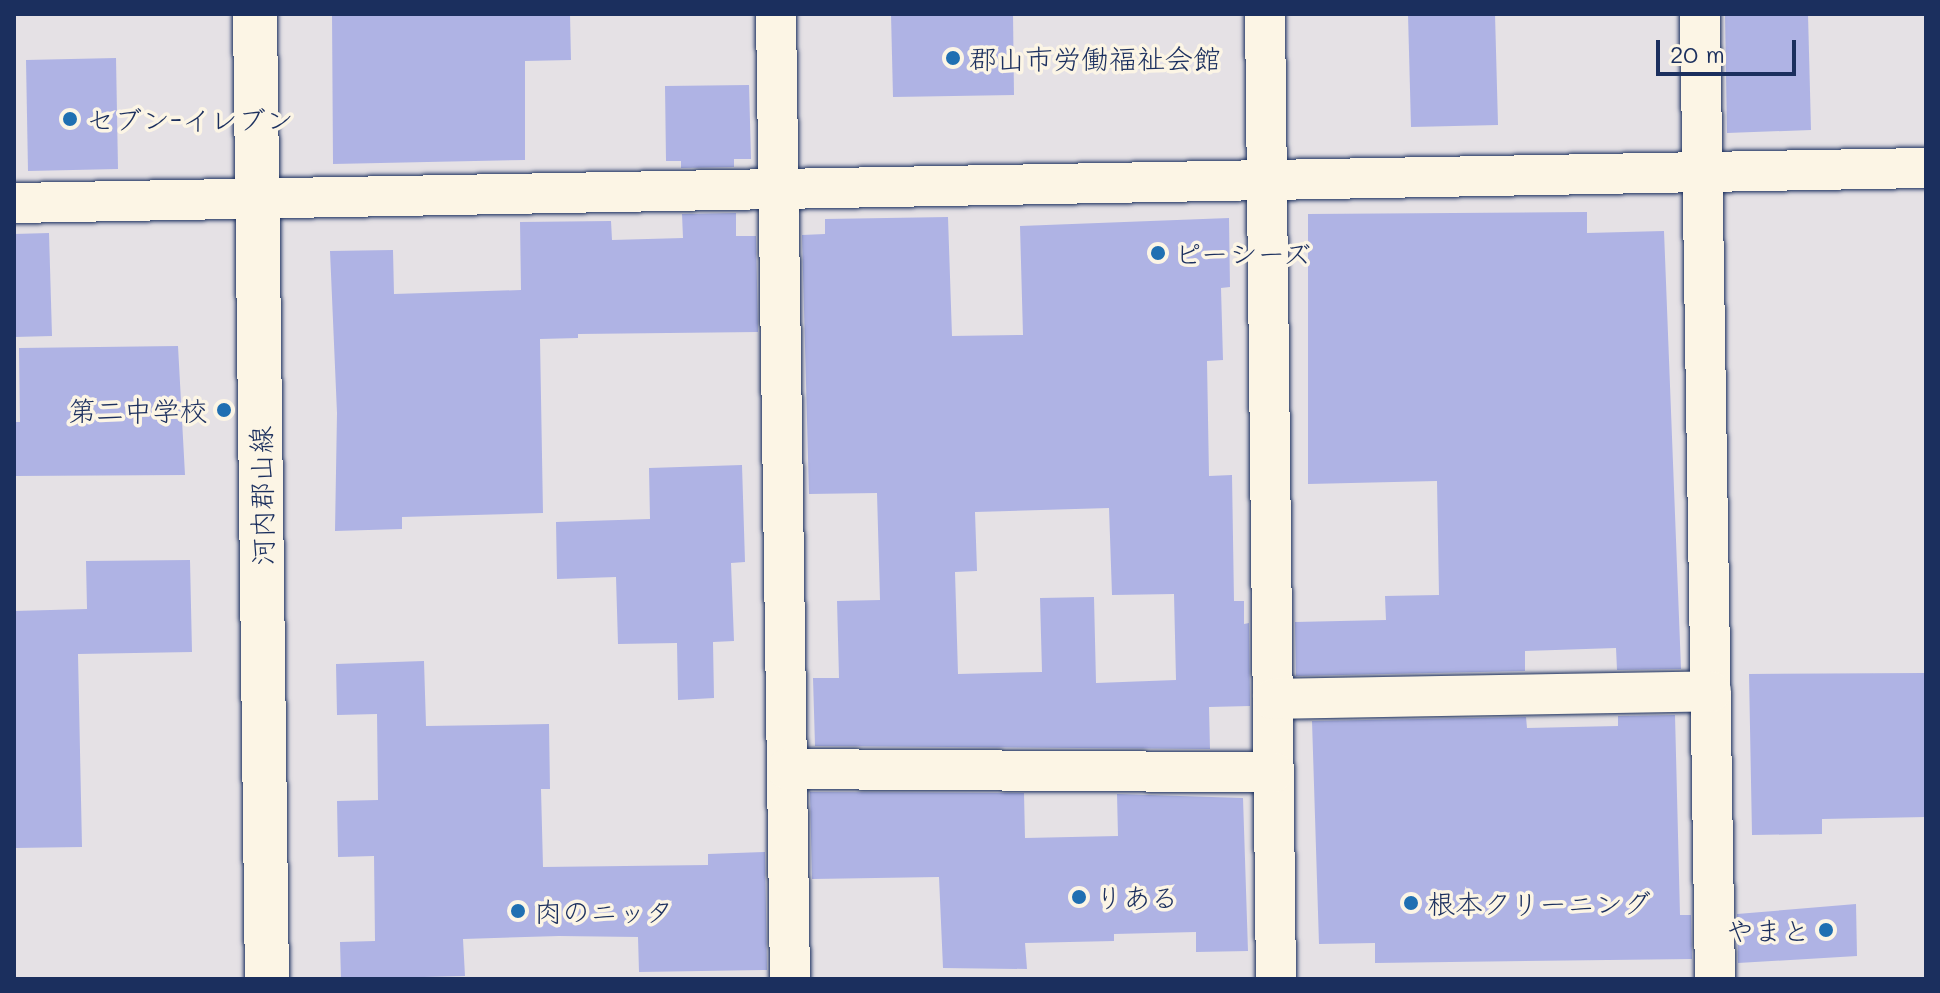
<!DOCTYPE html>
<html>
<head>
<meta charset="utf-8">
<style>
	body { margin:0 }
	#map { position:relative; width:1940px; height:993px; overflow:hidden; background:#e5e1e5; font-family:Mali,"Klee One",sans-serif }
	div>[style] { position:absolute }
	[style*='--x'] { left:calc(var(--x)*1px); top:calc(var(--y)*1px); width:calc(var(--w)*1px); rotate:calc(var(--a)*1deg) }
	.building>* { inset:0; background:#afb3e4 }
	.roads { filter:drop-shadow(0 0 2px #1b2f5e) drop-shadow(0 0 2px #1b2f5e) }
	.minor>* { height:40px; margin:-20px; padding:0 20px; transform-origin:20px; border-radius:20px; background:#fcf5e5 }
	.secondary>* { height:44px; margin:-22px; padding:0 22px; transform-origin:22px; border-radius:22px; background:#fcf5e5 }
	.dots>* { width:22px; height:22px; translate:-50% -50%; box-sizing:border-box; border:4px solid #fcf5e5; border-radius:50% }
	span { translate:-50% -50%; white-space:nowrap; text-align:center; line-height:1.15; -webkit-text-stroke:7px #fcf5e5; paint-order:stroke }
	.poi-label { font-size:28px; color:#1b2f5e }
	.left { translate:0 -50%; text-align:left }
	.right { translate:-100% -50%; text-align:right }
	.street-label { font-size:28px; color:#1b2f5e }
	.frame { position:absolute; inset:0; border:16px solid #1b2f5e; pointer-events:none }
	.scale { position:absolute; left:1656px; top:40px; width:140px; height:36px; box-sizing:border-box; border:4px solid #1b2f5e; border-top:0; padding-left:10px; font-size:24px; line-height:28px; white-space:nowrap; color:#1b2f5e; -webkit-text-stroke:6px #fcf5e5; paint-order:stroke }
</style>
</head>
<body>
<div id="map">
	<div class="building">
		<i style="clip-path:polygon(332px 14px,570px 14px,571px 60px,525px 61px,525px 160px,333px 164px)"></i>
		<i style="clip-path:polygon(891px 14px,1013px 14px,1014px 95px,893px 97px)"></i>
		<i style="clip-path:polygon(1408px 14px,1495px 14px,1498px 125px,1411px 127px)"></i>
		<i style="clip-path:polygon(1725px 14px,1808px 14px,1811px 130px,1727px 133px)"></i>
		<i style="clip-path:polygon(116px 58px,118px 169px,28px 171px,26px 60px)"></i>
		<i style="clip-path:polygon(749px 85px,751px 159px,734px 159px,734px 167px,681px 168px,681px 161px,666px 161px,665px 86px)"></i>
		<i style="clip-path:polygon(1587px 212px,1587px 233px,1664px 231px,1681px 669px,1617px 670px,1616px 648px,1525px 651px,1525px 671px,1296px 676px,1295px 622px,1386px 620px,1385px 596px,1439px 595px,1437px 481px,1308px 484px,1308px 214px)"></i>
		<i style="clip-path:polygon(736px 213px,736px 236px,756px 236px,758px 332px,578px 334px,578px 338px,540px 339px,543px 513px,402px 517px,402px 529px,335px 531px,337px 413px,330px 251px,393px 250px,394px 294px,521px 290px,520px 222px,611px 221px,612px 240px,683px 238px,682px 214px)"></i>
		<i style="clip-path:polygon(evenodd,948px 217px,952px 336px,1023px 335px,1020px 226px,1229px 218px,1230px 287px,1221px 288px,1223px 360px,1207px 361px,1209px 476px,1232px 475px,1234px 601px,1244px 601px,1244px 624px,1249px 623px,1250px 706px,1209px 707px,1210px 749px,815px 746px,813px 678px,839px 678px,837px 601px,880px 600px,877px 493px,809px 494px,802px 235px,825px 234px,825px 219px,948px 217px,1109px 508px,1112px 595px,1174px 594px,1176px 680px,1096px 683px,1094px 597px,1040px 598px,1042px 672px,958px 674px,955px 572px,977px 571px,975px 512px,1109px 508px)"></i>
		<i style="clip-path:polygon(49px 233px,52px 336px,14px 337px,14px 234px)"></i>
		<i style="clip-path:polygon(178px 346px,185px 475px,14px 476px,14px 422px,20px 422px,19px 348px)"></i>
		<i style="clip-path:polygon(742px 465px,745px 562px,731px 563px,734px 641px,713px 642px,714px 698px,678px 700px,677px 643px,618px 644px,616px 577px,557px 579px,556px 522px,650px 519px,649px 468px)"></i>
		<i style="clip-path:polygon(190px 560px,192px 652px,78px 654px,82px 847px,14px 848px,14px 611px,87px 609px,86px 561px)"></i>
		<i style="clip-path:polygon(424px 661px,426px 726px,549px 724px,550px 789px,541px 789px,543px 867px,708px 865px,708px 854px,765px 852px,767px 970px,639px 972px,638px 937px,559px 936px,463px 939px,465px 976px,341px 979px,340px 942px,375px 941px,374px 856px,338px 857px,337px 801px,378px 800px,377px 714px,337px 715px,336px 664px)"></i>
		<i style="clip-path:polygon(1924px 673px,1926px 817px,1822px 819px,1822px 834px,1752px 835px,1749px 674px)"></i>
		<i style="clip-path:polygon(1675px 715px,1680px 915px,1691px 915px,1692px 959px,1375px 963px,1375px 943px,1319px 944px,1312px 721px,1526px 717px,1527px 728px,1618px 726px,1618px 716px)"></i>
		<i style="clip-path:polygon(810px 792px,1024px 793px,1025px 838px,1118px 836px,1117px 794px,1243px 798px,1248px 951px,1196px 952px,1196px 932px,1114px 934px,1114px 941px,1025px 943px,1027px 969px,943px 968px,939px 877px,812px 879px)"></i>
		<i style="clip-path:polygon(1856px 904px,1857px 956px,1738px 963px,1737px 914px)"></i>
	</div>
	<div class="roads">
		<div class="minor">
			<i style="--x:776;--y:14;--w:965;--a:89.17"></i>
			<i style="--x:1265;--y:14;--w:965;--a:89.35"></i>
			<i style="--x:1700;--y:14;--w:965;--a:89.11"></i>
			<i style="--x:14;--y:203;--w:1912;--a:-1.05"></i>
			<i style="--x:1273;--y:699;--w:438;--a:-1"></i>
			<i style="--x:787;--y:769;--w:486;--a:0.4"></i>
		</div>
		<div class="secondary">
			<i style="--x:255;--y:14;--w:965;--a:89.29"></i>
		</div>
	</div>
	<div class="dots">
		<i style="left:953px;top:58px;background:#1f6fb2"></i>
		<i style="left:70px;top:119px;background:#1f6fb2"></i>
		<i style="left:1158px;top:253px;background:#1f6fb2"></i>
		<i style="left:224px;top:410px;background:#1f6fb2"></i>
		<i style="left:1079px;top:897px;background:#1f6fb2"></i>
		<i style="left:1411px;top:903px;background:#1f6fb2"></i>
		<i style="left:518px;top:911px;background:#1f6fb2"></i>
		<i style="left:1826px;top:930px;background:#1f6fb2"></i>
	</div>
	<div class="poi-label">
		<span class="left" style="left:969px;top:58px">郡山市労働福祉会館</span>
		<span class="left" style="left:86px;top:119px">セブン-イレブン</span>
		<span class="left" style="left:1174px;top:253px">ピーシーズ</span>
		<span class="right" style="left:208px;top:410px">第二中学校</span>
		<span class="left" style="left:1095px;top:897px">りある</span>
		<span class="left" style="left:1427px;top:903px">根本クリーニング</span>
		<span class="left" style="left:534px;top:911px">肉のニッタ</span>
		<span class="right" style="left:1810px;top:930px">やまと</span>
	</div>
	<div class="street-label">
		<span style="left:261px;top:496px;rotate:-91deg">河内郡山線</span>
	</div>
	<div class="frame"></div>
	<div class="scale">20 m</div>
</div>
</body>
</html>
